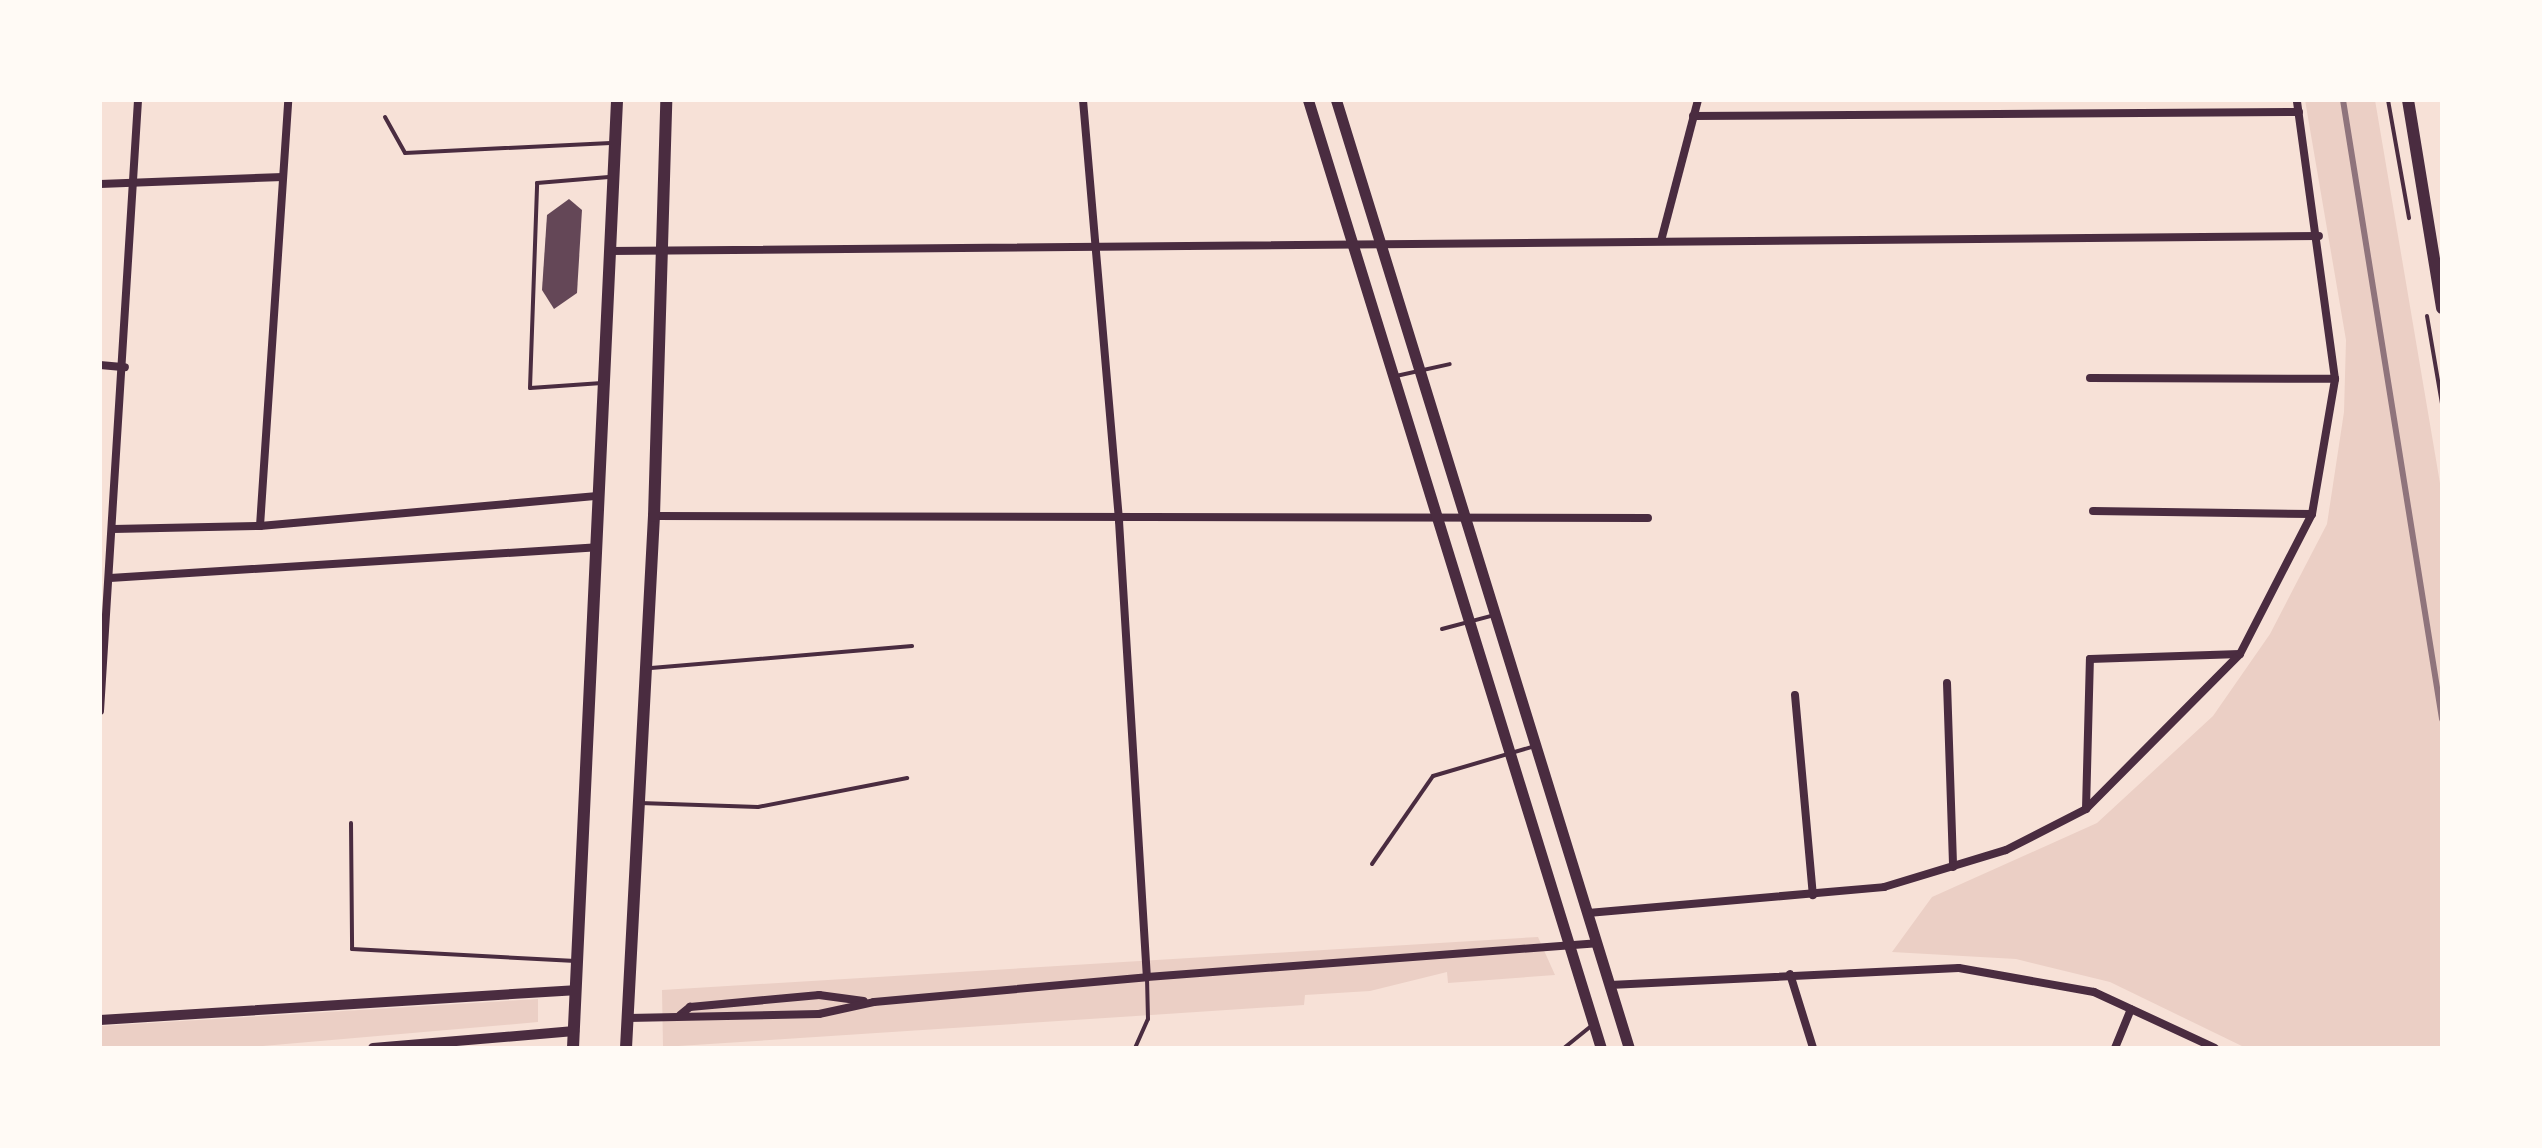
<!DOCTYPE html>
<html>
<head>
<meta charset="utf-8">
<style>
	body { margin:0 }
	#map { position:relative; width:2542px; height:1148px; overflow:hidden; background:#f7e1d7; font-family:Rubik,sans-serif }
	div>[style] { position:absolute }
	[style*='--x'] { left:calc(var(--x)*1px); top:calc(var(--y)*1px); width:calc(var(--w)*1px); rotate:calc(var(--a)*1deg) }
	.green>* { inset:0; background:#ebcfc5 }
	.building>* { inset:0; background:#644757 }
	.path>* { height:4px; margin:-2px; padding:0 2px; transform-origin:2px; border-radius:2px; background:#4a2c40 }
	.service>* { height:4px; margin:-2px; padding:0 2px; transform-origin:2px; border-radius:2px; background:#4a2c40 }
	.minor>* { height:8px; margin:-4px; padding:0 4px; transform-origin:4px; border-radius:4px; background:#4a2c40 }
	.tertiary>* { height:10px; margin:-5px; padding:0 5px; transform-origin:5px; border-radius:5px; background:#4a2c40 }
	.secondary>* { height:11px; margin:-5.5px; padding:0 5.5px; transform-origin:5.5px; border-radius:5.5px; background:#4a2c40 }
	.primary>* { height:12px; margin:-6px; padding:0 6px; transform-origin:6px; border-radius:6px; background:#4a2c40 }
	.rail>* { height:6px; margin:-3px; padding:0 3px; transform-origin:3px; border-radius:3px; background:#8f747c }
	span { translate:-50% -50%; white-space:nowrap; text-align:center; line-height:1.15; -webkit-text-stroke:8px #fffaf5; paint-order:stroke }
	.frame { position:absolute; inset:0; border:102px solid #fffaf5; pointer-events:none }
</style>
</head>
<body>
<div id="map">
	<div class="green">
		<i style="clip-path:polygon(2305px 100px,2375px 100px,2442px 495px,2442px 1048px,2246px 1048px,2110px 982px,2016px 959px,1892px 952px,1932px 897px,2097px 823px,2213px 716px,2270px 634px,2327px 524px,2344px 412px,2346px 340px)"></i>
		<i style="clip-path:polygon(1538px 937px,1555px 975px,1448px 983px,1447px 972px,1370px 991px,1305px 995px,1304px 1005px,663px 1047px,662px 990px)"></i>
		<i style="clip-path:polygon(538px 999px,538px 1022px,241px 1048px,100px 1048px,100px 1026px)"></i>
	</div>
	<div class="building">
		<i style="clip-path:polygon(569px 199px,582px 210px,577px 293px,554px 309px,542px 290px,547px 215px)"></i>
	</div>
	<div class="path">
		<i style="--x:2388;--y:100;--w:120;--a:79.9"></i>
		<i style="--x:2427;--y:316;--w:89;--a:80.3"></i>
	</div>
	<div class="service">
		<i style="--x:385;--y:117;--w:41;--a:60.9"></i>
		<i style="--x:405;--y:153;--w:206;--a:-2.8"></i>
		<i style="--x:1396;--y:376;--w:55;--a:-12.5"></i>
		<i style="--x:602;--y:383;--w:72;--a:176"></i>
		<i style="--x:530;--y:388;--w:205;--a:-88"></i>
		<i style="--x:537;--y:183;--w:72;--a:-4.8"></i>
		<i style="--x:1442;--y:629;--w:51;--a:-14.9"></i>
		<i style="--x:651;--y:668;--w:262;--a:-4.8"></i>
		<i style="--x:640;--y:803;--w:118;--a:1.9"></i>
		<i style="--x:758;--y:807;--w:152;--a:-11"></i>
		<i style="--x:351;--y:823;--w:126;--a:89.5"></i>
		<i style="--x:352;--y:949;--w:224;--a:3.1"></i>
		<i style="--x:1372;--y:864;--w:107;--a:-55.3"></i>
		<i style="--x:1433;--y:776;--w:106;--a:-16.4"></i>
		<i style="--x:1135;--y:1048;--w:32;--a:-66"></i>
		<i style="--x:1148;--y:1019;--w:42;--a:-91.4"></i>
		<i style="--x:1564;--y:1048;--w:33;--a:-39"></i>
	</div>
	<div class="minor">
		<i style="--x:1083;--y:100;--w:423;--a:85.1"></i>
		<i style="--x:1119;--y:521;--w:457;--a:86.5"></i>
		<i style="--x:1693;--y:116;--w:606;--a:-0.38"></i>
		<i style="--x:100;--y:184;--w:183;--a:-2.2"></i>
		<i style="--x:1661;--y:241;--w:146;--a:-75.3"></i>
		<i style="--x:609;--y:251;--w:1710;--a:-0.5"></i>
		<i style="--x:100;--y:365;--w:25;--a:5"></i>
		<i style="--x:2090;--y:378;--w:245;--a:0.2"></i>
		<i style="--x:2093;--y:511;--w:219;--a:0.8"></i>
		<i style="--x:654;--y:516;--w:994;--a:0.12"></i>
		<i style="--x:260;--y:526;--w:427;--a:-86.2"></i>
		<i style="--x:113;--y:529;--w:147;--a:-1.2"></i>
		<i style="--x:260;--y:526;--w:336;--a:-5.1"></i>
		<i style="--x:110;--y:578;--w:484;--a:-3.6"></i>
		<i style="--x:1947;--y:683;--w:184;--a:88.1"></i>
		<i style="--x:1795;--y:695;--w:201;--a:84.9"></i>
		<i style="--x:100;--y:711;--w:612;--a:-86.44"></i>
		<i style="--x:2086;--y:809;--w:150;--a:-88.5"></i>
		<i style="--x:2090;--y:659;--w:150;--a:-1.9"></i>
		<i style="--x:1588;--y:913;--w:297;--a:-5"></i>
		<i style="--x:1884;--y:887;--w:127;--a:-16.9"></i>
		<i style="--x:2006;--y:850;--w:90;--a:-27.1"></i>
		<i style="--x:2086;--y:809;--w:218;--a:-45.2"></i>
		<i style="--x:2240;--y:654;--w:157;--a:-62.8"></i>
		<i style="--x:2312;--y:514;--w:137;--a:-80.3"></i>
		<i style="--x:2335;--y:379;--w:282;--a:-97.8"></i>
		<i style="--x:1790;--y:974;--w:77;--a:72.7"></i>
		<i style="--x:1610;--y:985;--w:349;--a:-2.8"></i>
		<i style="--x:1959;--y:968;--w:137;--a:10.1"></i>
		<i style="--x:2094;--y:992;--w:133;--a:24.8"></i>
		<i style="--x:680;--y:1015;--w:13;--a:-39"></i>
		<i style="--x:690;--y:1007;--w:130;--a:-5.3"></i>
		<i style="--x:819;--y:995;--w:45;--a:7.6"></i>
		<i style="--x:628;--y:1018;--w:191;--a:-1.2"></i>
		<i style="--x:819;--y:1014;--w:56;--a:-12.3"></i>
		<i style="--x:874;--y:1002;--w:274;--a:-5.2"></i>
		<i style="--x:1147;--y:977;--w:451;--a:-4.3"></i>
		<i style="--x:2115;--y:1048;--w:42;--a:-67.7"></i>
	</div>
	<div class="tertiary">
		<i style="--x:100;--y:1020;--w:475;--a:-3.6"></i>
		<i style="--x:373;--y:1048;--w:202;--a:-4.8"></i>
	</div>
	<div class="secondary">
		<i style="--x:1308;--y:100;--w:992;--a:72.83"></i>
		<i style="--x:1336;--y:100;--w:992;--a:72.83"></i>
	</div>
	<div class="primary">
		<i style="--x:2408;--y:100;--w:211;--a:80.7"></i>
		<i style="--x:573;--y:1048;--w:949;--a:-87.34"></i>
		<i style="--x:626;--y:1048;--w:533;--a:-86.99"></i>
		<i style="--x:654;--y:516;--w:416;--a:-88.3"></i>
	</div>
	<div class="rail">
		<i style="--x:2343;--y:100;--w:627;--a:80.91"></i>
	</div>
	<div class="frame"></div>
</div>
</body>
</html>
